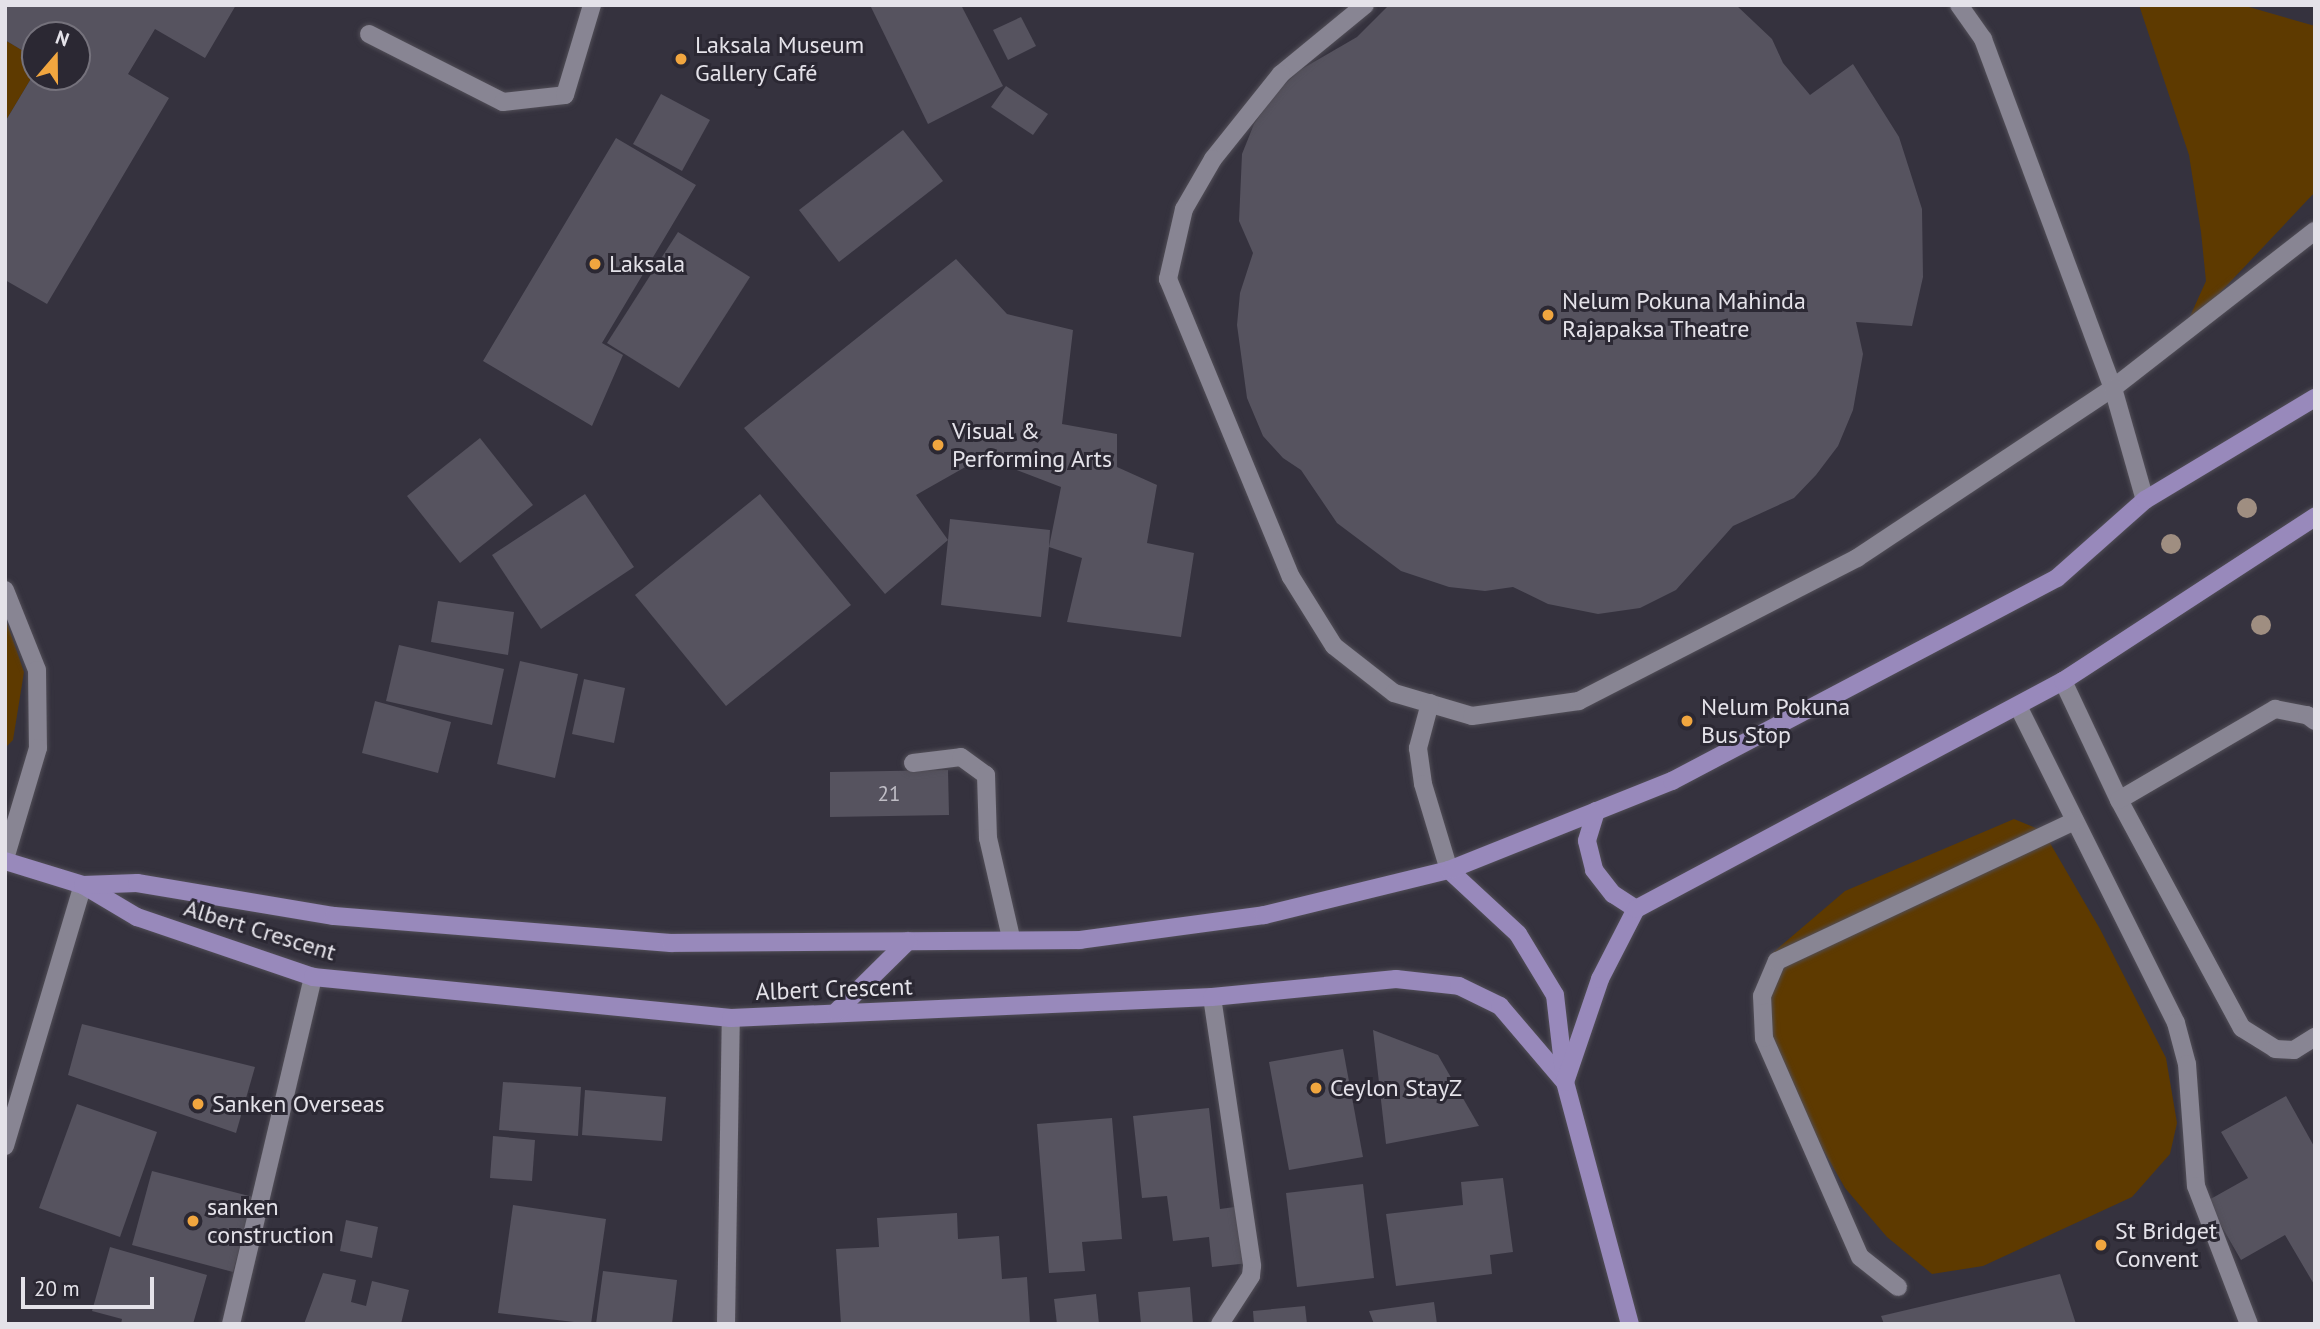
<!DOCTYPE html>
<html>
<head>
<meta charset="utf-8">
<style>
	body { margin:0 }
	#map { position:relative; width:2320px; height:1329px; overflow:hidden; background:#35323e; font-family:"PT Sans",sans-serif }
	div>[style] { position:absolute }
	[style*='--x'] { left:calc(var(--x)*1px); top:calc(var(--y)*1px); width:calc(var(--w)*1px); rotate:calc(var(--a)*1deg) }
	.green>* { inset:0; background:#5e3a00 }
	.building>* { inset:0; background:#56535f }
	.roads { filter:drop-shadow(0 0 2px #514e57) drop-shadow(0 0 2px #514e57) }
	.lane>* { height:18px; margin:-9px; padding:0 9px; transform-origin:9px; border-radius:9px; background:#888593 }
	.street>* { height:18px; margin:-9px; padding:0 9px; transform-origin:9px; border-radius:9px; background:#888593 }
	.primary>* { height:18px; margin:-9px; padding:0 9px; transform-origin:9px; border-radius:9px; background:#9889bb }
	.trees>* { width:20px; height:20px; margin:-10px; border-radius:50%; background:#9f8e81 }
	.dots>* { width:19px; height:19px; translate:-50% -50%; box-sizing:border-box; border:4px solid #2b2833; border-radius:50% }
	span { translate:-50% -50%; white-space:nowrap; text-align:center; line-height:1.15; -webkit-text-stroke:6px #2b2833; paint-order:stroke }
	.number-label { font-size:21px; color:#c0bec6 }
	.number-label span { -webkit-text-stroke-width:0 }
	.poi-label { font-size:24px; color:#e4e2e9 }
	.left { translate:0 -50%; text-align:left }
	.street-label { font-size:24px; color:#e4e2e9 }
	.frame { position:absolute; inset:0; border:7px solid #e4e2e9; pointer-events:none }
	.north { position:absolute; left:21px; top:21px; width:70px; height:70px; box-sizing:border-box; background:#2b2833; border:2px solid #75727c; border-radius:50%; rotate:20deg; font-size:19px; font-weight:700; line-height:28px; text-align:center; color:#e4e2e9 }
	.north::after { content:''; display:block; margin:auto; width:24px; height:32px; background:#f1a63f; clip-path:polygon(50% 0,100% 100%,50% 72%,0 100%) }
	.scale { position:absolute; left:21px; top:1277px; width:133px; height:32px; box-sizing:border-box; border:4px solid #e4e2e9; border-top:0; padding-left:9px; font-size:21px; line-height:24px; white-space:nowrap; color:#e4e2e9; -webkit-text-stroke:5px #2b2833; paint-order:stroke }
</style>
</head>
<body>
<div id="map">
	<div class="green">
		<i style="clip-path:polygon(2139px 5px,2242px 5px,2315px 26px,2315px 192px,2183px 332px,2206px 281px,2201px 232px,2189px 155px)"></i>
		<i style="clip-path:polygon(5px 40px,35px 58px,35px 72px,5px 122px)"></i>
		<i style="clip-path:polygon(5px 617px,24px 672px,13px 740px,5px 748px)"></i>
		<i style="clip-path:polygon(2014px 819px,2043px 831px,2100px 929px,2166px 1058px,2177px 1123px,2170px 1154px,2132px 1197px,1983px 1266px,1932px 1274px,1887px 1237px,1845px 1188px,1779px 1072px,1760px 993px,1770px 955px,1845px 891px)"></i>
	</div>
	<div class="building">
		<i style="clip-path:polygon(5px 5px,236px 5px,205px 58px,155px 29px,128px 74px,169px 98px,47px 304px,5px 280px,5px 122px,35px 72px,35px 77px,77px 77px,77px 35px,35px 35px,35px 58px,5px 40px)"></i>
		<i style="clip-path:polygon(870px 5px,961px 5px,1003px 86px,928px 124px)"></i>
		<i style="clip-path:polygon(1389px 5px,1736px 5px,1772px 39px,1783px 63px,1810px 95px,1853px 64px,1899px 137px,1922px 209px,1923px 277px,1912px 326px,1856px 322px,1863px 354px,1853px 410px,1838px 446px,1816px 475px,1794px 498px,1733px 526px,1676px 590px,1640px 608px,1598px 614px,1548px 604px,1513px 587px,1485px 591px,1449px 587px,1401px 571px,1337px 523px,1301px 470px,1283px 458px,1263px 436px,1247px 398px,1237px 325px,1240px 293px,1253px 253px,1239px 221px,1242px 154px,1254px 124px,1276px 92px,1300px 70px,1357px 37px)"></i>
		<i style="clip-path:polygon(1021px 17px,1036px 46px,1008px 60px,993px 30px)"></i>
		<i style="clip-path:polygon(1006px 86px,1048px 114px,1033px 135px,991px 107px)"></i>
		<i style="clip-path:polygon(661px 94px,710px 120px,682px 171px,633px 144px)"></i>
		<i style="clip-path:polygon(903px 130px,943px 181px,839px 262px,799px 210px)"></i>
		<i style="clip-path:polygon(616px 138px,696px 185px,602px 343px,623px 355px,592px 426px,483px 361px)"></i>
		<i style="clip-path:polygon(678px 232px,750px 277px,679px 388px,607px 343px)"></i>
		<i style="clip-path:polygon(956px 259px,1007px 314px,1073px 330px,1062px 424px,1117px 434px,1117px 467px,1157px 485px,1147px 543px,1194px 553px,1181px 637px,1067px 622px,1082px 558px,1049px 547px,1041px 617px,941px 605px,948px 540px,950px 519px,1050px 530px,1049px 547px,1061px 487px,983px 457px,916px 495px,948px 540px,885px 594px,744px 428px)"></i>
		<i style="clip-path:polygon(480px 438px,533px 505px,460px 563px,407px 496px)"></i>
		<i style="clip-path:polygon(585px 494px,634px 567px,541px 629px,492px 555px)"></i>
		<i style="clip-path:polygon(760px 494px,851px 605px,726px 706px,635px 595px)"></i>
		<i style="clip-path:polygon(438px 601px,514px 612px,508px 655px,431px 642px)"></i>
		<i style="clip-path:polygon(399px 645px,504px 669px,492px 725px,386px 701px)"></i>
		<i style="clip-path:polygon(520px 661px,578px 674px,555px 778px,497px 764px)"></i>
		<i style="clip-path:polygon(584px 679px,625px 688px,614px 743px,572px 734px)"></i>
		<i style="clip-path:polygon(375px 701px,451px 722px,438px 773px,362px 753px)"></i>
		<i style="clip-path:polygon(948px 770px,949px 815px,830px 817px,830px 772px)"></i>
		<i style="clip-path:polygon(82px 1024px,255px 1067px,236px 1133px,68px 1075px)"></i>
		<i style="clip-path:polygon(1373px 1030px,1438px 1055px,1479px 1126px,1386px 1144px)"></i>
		<i style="clip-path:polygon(1343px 1049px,1363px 1157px,1289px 1170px,1269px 1062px)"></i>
		<i style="clip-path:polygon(503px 1082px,581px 1087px,578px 1136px,499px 1130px)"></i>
		<i style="clip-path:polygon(585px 1090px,666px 1097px,662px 1141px,582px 1135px)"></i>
		<i style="clip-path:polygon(2286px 1096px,2315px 1148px,2315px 1286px,2285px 1235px,2241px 1260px,2207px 1201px,2248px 1178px,2221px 1132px)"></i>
		<i style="clip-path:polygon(77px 1104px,157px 1132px,120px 1237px,39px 1208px)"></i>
		<i style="clip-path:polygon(1209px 1108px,1220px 1209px,1242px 1206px,1249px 1263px,1212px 1267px,1209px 1237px,1173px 1241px,1167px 1196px,1142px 1198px,1133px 1116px)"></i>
		<i style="clip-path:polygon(1112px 1118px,1122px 1239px,1082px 1242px,1085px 1271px,1049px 1273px,1037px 1124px)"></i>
		<i style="clip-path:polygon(493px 1136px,535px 1140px,532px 1181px,490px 1178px)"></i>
		<i style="clip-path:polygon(152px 1171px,253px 1197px,233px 1272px,132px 1245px)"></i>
		<i style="clip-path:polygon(1503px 1178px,1513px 1252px,1490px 1255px,1492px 1274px,1396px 1286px,1386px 1214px,1463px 1205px,1461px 1182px)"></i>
		<i style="clip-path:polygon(1363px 1184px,1374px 1278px,1297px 1287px,1286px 1193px)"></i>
		<i style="clip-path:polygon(513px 1205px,606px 1219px,591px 1324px,498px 1313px)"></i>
		<i style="clip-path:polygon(957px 1213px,958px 1239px,999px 1236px,1002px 1279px,1027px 1277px,1030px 1324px,841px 1324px,836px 1249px,879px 1247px,877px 1218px)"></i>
		<i style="clip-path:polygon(346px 1220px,378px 1227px,372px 1258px,340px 1251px)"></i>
		<i style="clip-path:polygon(110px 1247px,207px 1275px,193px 1324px,121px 1324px,122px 1319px,92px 1311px)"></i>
		<i style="clip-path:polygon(603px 1271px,677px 1280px,672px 1324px,596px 1324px)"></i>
		<i style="clip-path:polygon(323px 1273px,356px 1280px,351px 1302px,366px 1306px,372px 1281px,409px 1290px,401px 1324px,304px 1324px)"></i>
		<i style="clip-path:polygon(2060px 1274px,2076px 1324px,1884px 1324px,1881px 1316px)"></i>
		<i style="clip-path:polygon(1190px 1287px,1193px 1324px,1141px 1324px,1138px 1292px)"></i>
		<i style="clip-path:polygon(1096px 1294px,1099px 1324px,1057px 1324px,1054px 1299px)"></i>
		<i style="clip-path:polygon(1434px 1302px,1437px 1324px,1374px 1324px,1369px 1311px)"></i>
		<i style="clip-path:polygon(1305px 1306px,1307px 1324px,1254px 1324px,1253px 1311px)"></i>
	</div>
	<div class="roads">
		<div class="lane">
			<i style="--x:1365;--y:5;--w:109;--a:140.6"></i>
			<i style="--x:1281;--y:74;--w:109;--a:128.7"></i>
			<i style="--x:1213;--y:159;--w:58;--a:120.1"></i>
			<i style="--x:1184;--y:209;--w:72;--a:102.9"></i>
			<i style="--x:1168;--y:279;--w:322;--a:67.6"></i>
			<i style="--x:1291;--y:577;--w:81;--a:58.1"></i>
			<i style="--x:1334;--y:646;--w:76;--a:38.1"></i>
			<i style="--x:1394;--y:693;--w:81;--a:16.4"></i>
			<i style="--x:1472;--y:716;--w:108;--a:-8"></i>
			<i style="--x:1579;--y:701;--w:313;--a:-27.2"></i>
			<i style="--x:1857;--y:558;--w:307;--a:-33.6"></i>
			<i style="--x:2113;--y:388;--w:256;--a:-37.9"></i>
			<i style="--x:1959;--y:5;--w:42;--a:54.8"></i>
			<i style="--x:1983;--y:39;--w:372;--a:69.6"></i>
			<i style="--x:2113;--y:388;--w:116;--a:74.1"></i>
			<i style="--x:5;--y:590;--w:86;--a:68.2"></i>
			<i style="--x:37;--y:670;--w:78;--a:89.3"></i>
			<i style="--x:38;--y:748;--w:116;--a:106.6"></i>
			<i style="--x:2063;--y:681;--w:132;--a:64.8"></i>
			<i style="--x:2119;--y:800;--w:259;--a:61.7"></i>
			<i style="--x:2242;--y:1028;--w:39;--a:32"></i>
			<i style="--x:2275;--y:1049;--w:19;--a:3"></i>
			<i style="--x:2294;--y:1050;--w:25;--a:-32"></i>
			<i style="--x:1430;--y:703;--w:47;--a:104.9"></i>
			<i style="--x:1418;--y:748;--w:36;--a:82"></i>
			<i style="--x:1423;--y:784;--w:90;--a:73.2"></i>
			<i style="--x:2018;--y:706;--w:354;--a:63.5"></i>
			<i style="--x:2176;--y:1023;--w:42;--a:75"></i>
			<i style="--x:2187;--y:1064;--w:122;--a:85.8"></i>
			<i style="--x:2196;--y:1186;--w:148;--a:69"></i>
			<i style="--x:913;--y:763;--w:48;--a:-7.1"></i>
			<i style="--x:961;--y:757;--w:31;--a:36"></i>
			<i style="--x:986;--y:775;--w:63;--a:88.2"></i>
			<i style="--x:988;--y:838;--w:103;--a:77"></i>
			<i style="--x:2119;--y:800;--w:181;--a:-30.3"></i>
			<i style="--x:2275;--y:709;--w:33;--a:11"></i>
			<i style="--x:2307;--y:715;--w:10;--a:37"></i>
			<i style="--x:1898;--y:1287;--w:48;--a:-141.7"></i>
			<i style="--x:1860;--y:1257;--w:239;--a:-113.7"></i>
			<i style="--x:1764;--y:1038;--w:42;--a:-92.7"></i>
			<i style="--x:1762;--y:996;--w:38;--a:-67"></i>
			<i style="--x:1777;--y:961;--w:329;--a:-25.2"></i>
		</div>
		<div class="street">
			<i style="--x:369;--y:34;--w:150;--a:26.9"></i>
			<i style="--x:503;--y:102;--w:62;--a:-6.4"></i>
			<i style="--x:565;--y:95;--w:94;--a:-73.3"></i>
			<i style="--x:1212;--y:997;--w:272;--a:81.5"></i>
			<i style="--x:1252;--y:1266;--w:10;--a:96"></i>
			<i style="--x:1251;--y:1276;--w:57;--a:122.9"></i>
			<i style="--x:5;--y:1146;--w:272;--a:-73.4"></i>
			<i style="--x:231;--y:1324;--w:357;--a:-76.7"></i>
			<i style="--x:726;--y:1324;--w:306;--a:-89.1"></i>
		</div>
		<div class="primary">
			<i style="--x:1596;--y:811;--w:31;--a:107"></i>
			<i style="--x:1587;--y:841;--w:30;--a:76"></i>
			<i style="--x:1594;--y:870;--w:31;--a:52"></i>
			<i style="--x:1613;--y:894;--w:27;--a:33"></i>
			<i style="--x:5;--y:861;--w:82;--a:17.1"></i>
			<i style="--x:83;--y:885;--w:63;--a:30.7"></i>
			<i style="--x:137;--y:917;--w:186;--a:18.8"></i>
			<i style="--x:313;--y:977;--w:420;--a:5.6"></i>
			<i style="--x:731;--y:1018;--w:481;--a:-2.5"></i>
			<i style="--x:1212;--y:997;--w:185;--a:-5.6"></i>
			<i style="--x:1396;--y:979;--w:63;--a:6.3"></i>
			<i style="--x:1459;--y:986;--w:46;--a:26"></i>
			<i style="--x:1500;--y:1006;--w:100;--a:49.5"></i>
			<i style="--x:1449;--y:870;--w:94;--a:42.8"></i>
			<i style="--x:1518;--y:934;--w:71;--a:58.8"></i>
			<i style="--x:1555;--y:995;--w:88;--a:83.4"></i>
			<i style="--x:1565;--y:1082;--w:251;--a:75"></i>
			<i style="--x:83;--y:885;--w:54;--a:-2.1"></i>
			<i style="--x:137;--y:883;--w:200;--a:9.5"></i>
			<i style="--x:334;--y:916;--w:338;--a:4.6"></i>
			<i style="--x:671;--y:943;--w:409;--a:-0.4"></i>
			<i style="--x:1080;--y:940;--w:186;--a:-7.7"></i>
			<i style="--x:1264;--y:915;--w:190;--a:-13.7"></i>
			<i style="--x:1449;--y:870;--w:240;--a:-21.8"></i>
			<i style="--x:1672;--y:781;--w:435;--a:-27.8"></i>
			<i style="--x:2057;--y:578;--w:118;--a:-41.6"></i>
			<i style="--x:2145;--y:500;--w:198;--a:-31"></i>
			<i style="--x:836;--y:1012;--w:101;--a:-44.6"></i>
			<i style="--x:1565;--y:1082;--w:109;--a:-71.2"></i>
			<i style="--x:1600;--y:979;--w:79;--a:-62.8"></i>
			<i style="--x:1636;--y:909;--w:484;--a:-28.1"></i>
			<i style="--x:2063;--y:681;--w:301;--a:-33.1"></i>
		</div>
	</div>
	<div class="trees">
		<i style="left:2247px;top:508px"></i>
		<i style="left:2171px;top:544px"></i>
		<i style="left:2261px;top:625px"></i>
	</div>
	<div class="dots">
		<i style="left:681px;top:59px;background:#f1a63f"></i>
		<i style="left:595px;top:264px;background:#f1a63f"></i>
		<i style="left:1548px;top:315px;background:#f1a63f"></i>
		<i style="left:938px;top:445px;background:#f1a63f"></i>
		<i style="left:1687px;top:721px;background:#f1a63f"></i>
		<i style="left:1316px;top:1088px;background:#f1a63f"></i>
		<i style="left:198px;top:1104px;background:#f1a63f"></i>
		<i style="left:193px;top:1221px;background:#f1a63f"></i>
		<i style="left:2101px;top:1245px;background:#f1a63f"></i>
	</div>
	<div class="number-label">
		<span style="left:889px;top:794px">21</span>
	</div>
	<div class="poi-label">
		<span class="left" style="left:695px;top:59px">Laksala Museum<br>Gallery Café</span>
		<span class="left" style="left:609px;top:264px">Laksala</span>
		<span class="left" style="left:1562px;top:315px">Nelum Pokuna Mahinda<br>Rajapaksa Theatre</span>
		<span class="left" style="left:952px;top:445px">Visual &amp;<br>Performing Arts</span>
		<span class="left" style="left:1701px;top:721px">Nelum Pokuna<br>Bus Stop</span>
		<span class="left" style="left:1330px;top:1088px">Ceylon StayZ</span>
		<span class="left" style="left:212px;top:1104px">Sanken Overseas</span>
		<span class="left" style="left:207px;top:1221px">sanken<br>construction</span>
		<span class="left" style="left:2115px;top:1245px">St Bridget<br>Convent</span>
	</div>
	<div class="street-label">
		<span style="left:260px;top:930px;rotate:17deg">Albert Crescent</span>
		<span style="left:834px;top:989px;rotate:-2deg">Albert Crescent</span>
	</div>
	<div class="frame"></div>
	<div class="north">N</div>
	<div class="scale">20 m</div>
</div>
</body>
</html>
